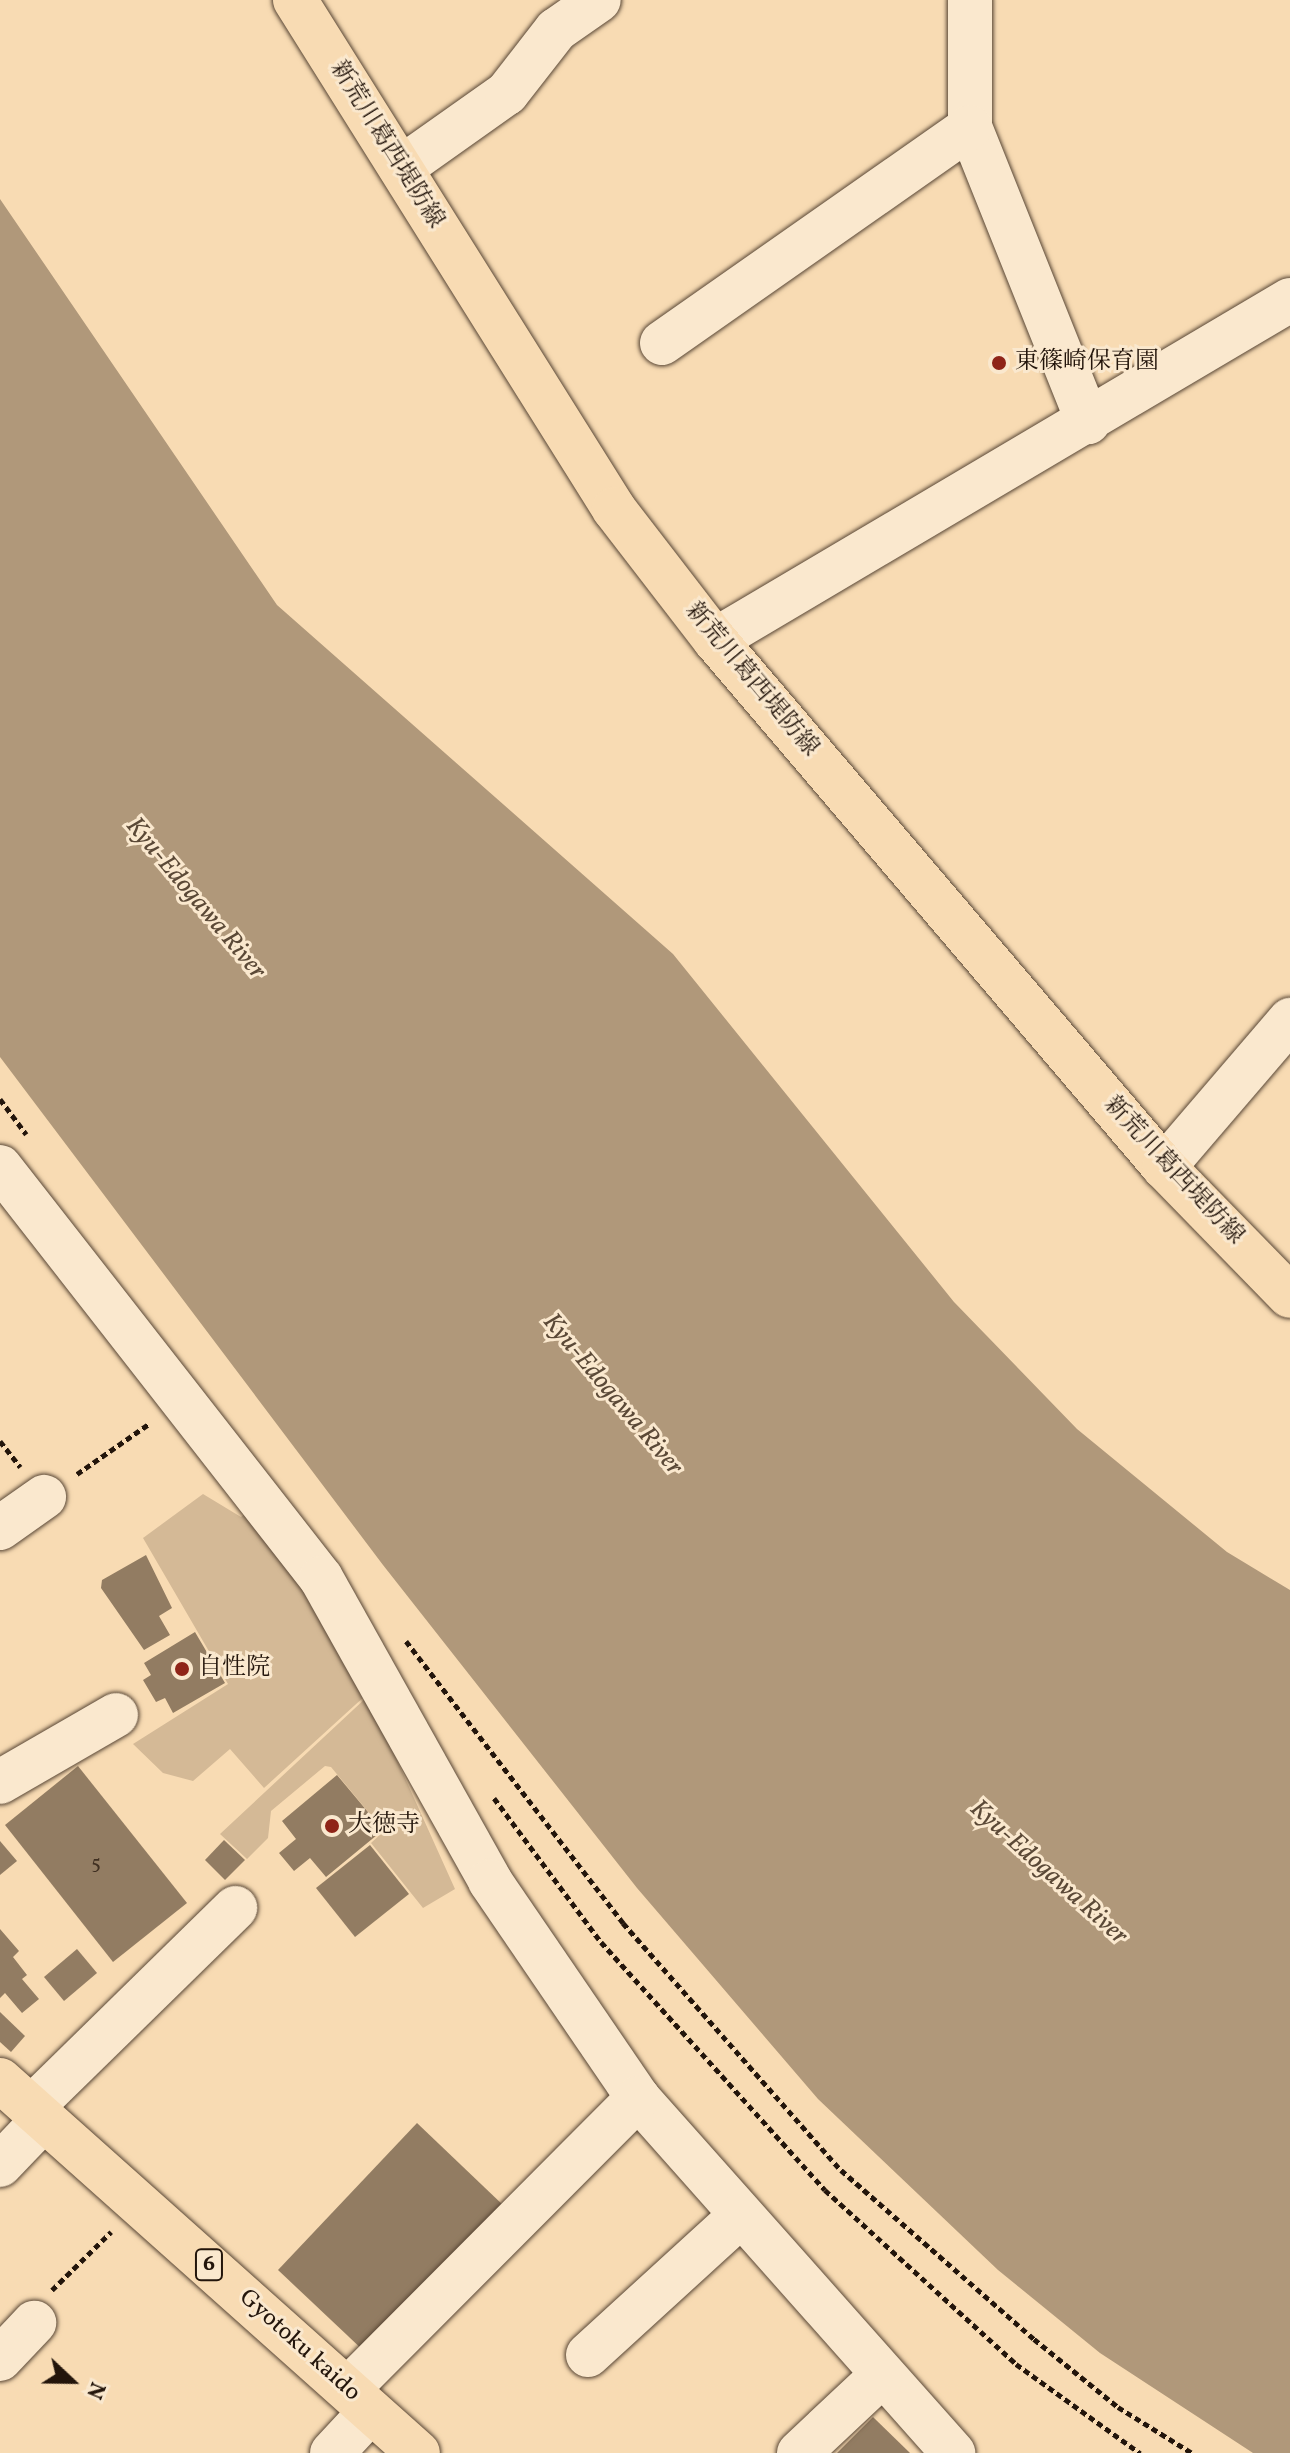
<!DOCTYPE html>
<html>
<head>
<meta charset="utf-8">
<style>
	body { margin:0 }
	#map { position:relative; width:1290px; height:2453px; overflow:hidden; background:#f8dbb3; font-family:Vollkorn,"Noto Serif JP",serif }
	div>[style] { position:absolute }
	[style*='--x'] { left:calc(var(--x)*1px); top:calc(var(--y)*1px); width:calc(var(--w)*1px); rotate:calc(var(--a)*1deg) }
	.green>* { inset:0; background:#d4b996 }
	.water>* { inset:0; background:#b0987a }
	.building>* { inset:0; background:#927c62 }
	.path>* { height:5px; margin-top:-2.5px; transform-origin:0; background:repeating-linear-gradient(90deg,#23150b 0 6px,transparent 0 10px) }
	.roads { filter:drop-shadow(0 0 2px #584635) drop-shadow(0 0 2px #584635) }
	.minor>* { height:44px; margin:-22px; padding:0 22px; transform-origin:22px; border-radius:22px; background:#fae8ce }
	.major>* { height:44px; margin:-22px; padding:0 22px; transform-origin:22px; border-radius:22px; background:#f8dbb3 }
	.dots>* { width:22px; height:22px; translate:-50% -50%; box-sizing:border-box; border:4px solid #fae8ce; border-radius:50% }
	span { translate:-50% -50%; white-space:nowrap; text-align:center; line-height:1.15; -webkit-text-stroke:6px #fae8ce; paint-order:stroke }
	.number-label { font-size:20px; color:#3f2f21 }
	.number-label span { -webkit-text-stroke-width:0 }
	.shield-label span { padding:2px 6px; background:#fae8ce; border:2px solid; border-radius:6px; -webkit-text-stroke-width:0 }
	.shield-label { font-size:22px; color:#23150b; font-weight:700 }
	.street-label { font-size:24px; color:#23150b }
	.poi-label { font-size:24px; color:#23150b }
	.left { translate:0 -50%; text-align:left }
	.water-label { font-size:26px; color:#5b4937; font-style:italic }
	.north { position:absolute; left:32px; top:2341px; width:80px; height:80px; -webkit-text-stroke:6px #fae8ce; paint-order:stroke; rotate:112deg; font-size:22px; font-weight:700; line-height:32px; text-align:center; color:#23150b }
	.north::after { content:''; display:block; margin:auto; width:28px; height:36px; background:#23150b; clip-path:polygon(50% 0,100% 100%,50% 72%,0 100%) }
</style>
</head>
<body>
<div id="map">
	<div class="green">
		<i style="clip-path:polygon(203px 1494px,241px 1517px,251px 1509px,325px 1598px,366px 1695px,264px 1788px,230px 1749px,193px 1781px,163px 1773px,133px 1744px,228px 1684px,143px 1538px)"></i>
		<i style="clip-path:polygon(368px 1696px,455px 1889px,423px 1908px,371px 1843px,384px 1831px,331px 1767px,325px 1766px,271px 1811px,268px 1838px,247px 1859px,220px 1834px)"></i>
	</div>
	<div class="water">
		<i style="clip-path:polygon(0 199px,277px 605px,673px 954px,954px 1302px,1077px 1429px,1227px 1552px,1290px 1590px,1290px 2453px,1253px 2453px,1100px 2353px,998px 2270px,818px 2099px,637px 1888px,383px 1565px,0 1057px)"></i>
	</div>
	<div class="building">
		<i style="clip-path:polygon(146px 1555px,172px 1608px,159px 1616px,170px 1635px,144px 1650px,101px 1588px,102px 1580px)"></i>
		<i style="clip-path:polygon(195px 1632px,225px 1683px,173px 1713px,165px 1698px,156px 1702px,143px 1680px,151px 1675px,144px 1663px)"></i>
		<i style="clip-path:polygon(78px 1766px,187px 1903px,113px 1962px,5px 1825px)"></i>
		<i style="clip-path:polygon(337px 1775px,383px 1830px,326px 1877px,310px 1858px,294px 1871px,279px 1853px,296px 1839px,282px 1821px)"></i>
		<i style="clip-path:polygon(224px 1840px,245px 1860px,225px 1880px,205px 1860px)"></i>
		<i style="clip-path:polygon(0 1841px,17px 1861px,0 1875px)"></i>
		<i style="clip-path:polygon(370px 1845px,409px 1894px,355px 1937px,316px 1888px)"></i>
		<i style="clip-path:polygon(0 1929px,19px 1951px,13px 1957px,27px 1975px,22px 1979px,39px 1999px,22px 2013px,5px 1993px,0 1998px)"></i>
		<i style="clip-path:polygon(77px 1949px,97px 1973px,64px 2001px,44px 1977px)"></i>
		<i style="clip-path:polygon(0 2012px,25px 2036px,11px 2052px,0 2042px)"></i>
		<i style="clip-path:polygon(417px 2123px,504px 2206px,366px 2353px,278px 2270px)"></i>
		<i style="clip-path:polygon(873px 2417px,910px 2453px,837px 2453px)"></i>
	</div>
	<div class="path">
		<i style="--x:0;--y:1099;--w:44;--a:53.4"></i>
		<i style="--x:0;--y:1441;--w:33;--a:52"></i>
		<i style="--x:77;--y:1474;--w:89;--a:-34.9"></i>
		<i style="--x:406;--y:1641;--w:356;--a:52.4"></i>
		<i style="--x:623;--y:1923;--w:329;--a:48.6"></i>
		<i style="--x:841;--y:2170;--w:257;--a:41.2"></i>
		<i style="--x:1034;--y:2339;--w:108;--a:39"></i>
		<i style="--x:1118;--y:2407;--w:87;--a:31.9"></i>
		<i style="--x:494;--y:1798;--w:179;--a:53.4"></i>
		<i style="--x:601;--y:1942;--w:334;--a:47.9"></i>
		<i style="--x:825;--y:2190;--w:258;--a:42.3"></i>
		<i style="--x:1016;--y:2364;--w:153;--a:35.7"></i>
		<i style="--x:52;--y:2290;--w:83;--a:-44.5"></i>
	</div>
	<div class="roads">
		<div class="minor">
			<i style="--x:970;--y:0;--w:127;--a:90"></i>
			<i style="--x:970;--y:127;--w:318;--a:68.2"></i>
			<i style="--x:401;--y:168;--w:130;--a:-35.3"></i>
			<i style="--x:507;--y:93;--w:80;--a:-52.1"></i>
			<i style="--x:556;--y:30;--w:52;--a:-34.9"></i>
			<i style="--x:662;--y:343;--w:376;--a:-35"></i>
			<i style="--x:715;--y:640;--w:668;--a:-30.6"></i>
			<i style="--x:0;--y:1167;--w:521;--a:52.01"></i>
			<i style="--x:321;--y:1578;--w:347;--a:60.8"></i>
			<i style="--x:490;--y:1881;--w:263;--a:55.7"></i>
			<i style="--x:638;--y:2098;--w:475;--a:48.4"></i>
			<i style="--x:1164;--y:1167;--w:194;--a:-49.4"></i>
			<i style="--x:0;--y:1528;--w:54;--a:-35.2"></i>
			<i style="--x:0;--y:1782;--w:134;--a:-30"></i>
			<i style="--x:31;--y:2108;--w:286;--a:-44.4"></i>
			<i style="--x:0;--y:2165;--w:62;--a:-46.3"></i>
			<i style="--x:588;--y:2355;--w:205;--a:-42.4"></i>
			<i style="--x:0;--y:2359;--w:50;--a:-46.6"></i>
			<i style="--x:348;--y:2389;--w:411;--a:-45.1"></i>
			<i style="--x:332;--y:2453;--w:57;--a:-47.1"></i>
			<i style="--x:799;--y:2453;--w:114;--a:-43.2"></i>
		</div>
		<div class="major">
			<i style="--x:295;--y:0;--w:601;--a:57.92"></i>
			<i style="--x:614;--y:509;--w:165;--a:52.4"></i>
			<i style="--x:715;--y:640;--w:692;--a:49.57"></i>
			<i style="--x:1164;--y:1167;--w:180;--a:45.7"></i>
			<i style="--x:0;--y:2080;--w:560;--a:41.74"></i>
		</div>
	</div>
	<div class="dots">
		<i style="left:999px;top:363px;background:#8f2418"></i>
		<i style="left:182px;top:1669px;background:#8f2418"></i>
		<i style="left:332px;top:1826px;background:#8f2418"></i>
	</div>
	<div class="number-label">
		<span style="left:96px;top:1864px">5</span>
	</div>
	<div class="shield-label">
		<span style="left:209px;top:2265px">6</span>
	</div>
	<div class="street-label">
		<span style="left:386px;top:145px;rotate:58deg">新荒川葛西堤防線</span>
		<span style="left:751px;top:680px;rotate:50deg">新荒川葛西堤防線</span>
		<span style="left:1173px;top:1171px;rotate:47deg">新荒川葛西堤防線</span>
		<span style="left:299px;top:2346px;rotate:42deg">Gyotoku kaido</span>
	</div>
	<div class="poi-label">
		<span class="left" style="left:1015px;top:363px">東篠崎保育園</span>
		<span class="left" style="left:198px;top:1669px">自性院</span>
		<span class="left" style="left:348px;top:1826px">大徳寺</span>
	</div>
	<div class="water-label">
		<span style="left:195px;top:899px;rotate:50deg">Kyu-Edogawa River</span>
		<span style="left:612px;top:1395px;rotate:50deg">Kyu-Edogawa River</span>
		<span style="left:1048px;top:1873px;rotate:42deg">Kyu-Edogawa River</span>
	</div>
	<div class="north">N</div>
</div>
</body>
</html>
